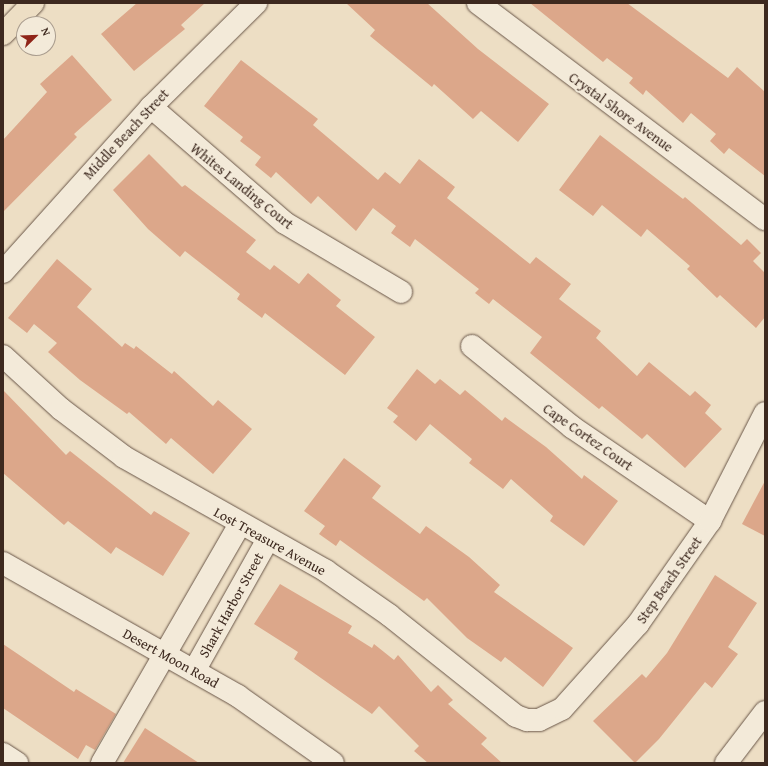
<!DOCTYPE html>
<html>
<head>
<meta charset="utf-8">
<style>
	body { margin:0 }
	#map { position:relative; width:768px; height:766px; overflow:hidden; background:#eddec4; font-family:"Gentium Book Plus",serif }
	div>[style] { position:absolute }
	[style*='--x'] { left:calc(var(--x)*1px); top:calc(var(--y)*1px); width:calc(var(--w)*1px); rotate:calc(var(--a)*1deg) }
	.building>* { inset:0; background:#dca78a }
	.roads { filter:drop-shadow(0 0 1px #695648) drop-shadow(0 0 1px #695648) }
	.minor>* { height:22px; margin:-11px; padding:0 11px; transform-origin:11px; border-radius:11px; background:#f3ead9 }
	.major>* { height:22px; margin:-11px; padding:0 11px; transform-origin:11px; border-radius:11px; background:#eddec4 }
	span { translate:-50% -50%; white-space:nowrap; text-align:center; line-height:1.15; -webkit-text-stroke:4px #f3ead9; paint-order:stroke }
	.street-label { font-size:14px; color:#3d291f }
	.frame { position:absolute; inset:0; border:4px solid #3d291f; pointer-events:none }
	.north { position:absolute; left:16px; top:16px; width:40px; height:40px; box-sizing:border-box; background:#f3ead9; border:1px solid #aa9d8f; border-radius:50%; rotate:67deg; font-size:11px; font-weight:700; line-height:16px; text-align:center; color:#3d291f }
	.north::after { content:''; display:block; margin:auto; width:14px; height:18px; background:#8f2418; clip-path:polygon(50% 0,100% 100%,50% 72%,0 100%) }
</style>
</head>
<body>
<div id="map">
	<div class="building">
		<i style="clip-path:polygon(137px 3px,205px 3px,181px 25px,185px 29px,134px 71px,101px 34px)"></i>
		<i style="clip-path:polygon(346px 3px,427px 3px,478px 49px,549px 104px,518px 142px,481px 111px,473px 119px,434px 84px,432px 87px,370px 36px,375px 30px)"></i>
		<i style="clip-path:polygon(530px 3px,627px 3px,728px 78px,737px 67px,765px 92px,765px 176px,729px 148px,724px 154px,710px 141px,716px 134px,691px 113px,683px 123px,646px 90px,643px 95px,629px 83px,633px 78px,607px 58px,603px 62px)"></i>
		<i style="clip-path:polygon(72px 55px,112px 100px,74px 134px,77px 137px,3px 212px,3px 140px,47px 92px,40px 84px)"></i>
		<i style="clip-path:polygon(241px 60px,318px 119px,313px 125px,378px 180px,385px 172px,400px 184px,419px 159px,455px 187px,447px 198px,530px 264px,536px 257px,571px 284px,559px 299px,601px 331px,596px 338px,637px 376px,649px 362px,690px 396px,695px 391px,711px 405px,705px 413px,722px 429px,685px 468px,647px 434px,642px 439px,602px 406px,599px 409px,530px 353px,542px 337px,493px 299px,489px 304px,475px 293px,479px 289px,415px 239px,410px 247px,391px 233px,396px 226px,373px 208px,356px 231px,318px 196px,311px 204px,276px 172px,271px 178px,255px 165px,261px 157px,240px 141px,243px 137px,204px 106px)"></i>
		<i style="clip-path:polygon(600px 135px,683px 199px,685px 197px,741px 245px,747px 239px,761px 253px,753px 261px,765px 273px,765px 317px,756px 328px,720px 295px,717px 298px,687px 269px,690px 266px,647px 229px,641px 237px,602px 205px,593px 216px,559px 190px)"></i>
		<i style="clip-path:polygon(149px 154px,182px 187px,185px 185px,256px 240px,246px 252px,270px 270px,274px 265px,299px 284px,308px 273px,341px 300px,336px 306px,375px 337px,345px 375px,265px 313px,262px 318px,237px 299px,240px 294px,185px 251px,180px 257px,148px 229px,113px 190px)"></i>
		<i style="clip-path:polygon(57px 259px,92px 289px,77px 307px,122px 347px,125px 343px,134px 349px,136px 346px,172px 374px,174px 371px,213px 406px,218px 400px,252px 429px,213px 474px,171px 438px,166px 444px,129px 412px,127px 414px,80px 380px,48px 352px,57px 343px,34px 324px,27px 333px,8px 318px)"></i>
		<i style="clip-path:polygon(417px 369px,435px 384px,440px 379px,460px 395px,465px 390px,502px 421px,505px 417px,546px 447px,582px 479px,584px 475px,618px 501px,584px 546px,550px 521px,553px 516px,511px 479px,503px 489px,469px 463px,472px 459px,430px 424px,416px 441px,393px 422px,398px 416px,387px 408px)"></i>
		<i style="clip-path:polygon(3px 390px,66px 455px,70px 451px,151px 515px,154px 511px,190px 533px,163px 576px,116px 547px,111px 554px,68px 521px,64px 525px,3px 473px)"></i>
		<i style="clip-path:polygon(344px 458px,381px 486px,372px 498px,420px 534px,426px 526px,469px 557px,500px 585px,494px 592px,573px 648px,543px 687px,505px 657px,501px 662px,467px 638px,427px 598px,424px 601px,340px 540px,336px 546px,319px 534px,325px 526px,304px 511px)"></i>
		<i style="clip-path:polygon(765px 481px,765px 536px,742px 524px)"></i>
		<i style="clip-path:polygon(715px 575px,757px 603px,728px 647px,738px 654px,712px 688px,705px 682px,659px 739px,635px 763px,593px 721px,642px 674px,646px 678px,667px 653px)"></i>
		<i style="clip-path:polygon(280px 584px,352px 626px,348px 633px,372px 648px,374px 644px,394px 660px,398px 655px,431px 692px,438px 685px,453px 700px,448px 704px,487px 738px,481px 744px,502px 763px,428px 763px,414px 751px,419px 746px,379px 706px,372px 714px,294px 659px,298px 652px,254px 624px)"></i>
		<i style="clip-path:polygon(3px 644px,74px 692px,76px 689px,116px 714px,95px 750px,86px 745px,78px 759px,3px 708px)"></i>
		<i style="clip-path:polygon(145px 728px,199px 763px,123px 763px)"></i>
	</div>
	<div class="roads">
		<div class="minor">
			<i style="--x:478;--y:3;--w:359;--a:37"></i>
			<i style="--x:151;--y:107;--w:177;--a:40.9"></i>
			<i style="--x:285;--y:223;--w:135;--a:30.7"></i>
			<i style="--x:3;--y:272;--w:222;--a:-48.1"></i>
			<i style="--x:151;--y:107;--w:148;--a:-44.7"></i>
			<i style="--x:472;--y:346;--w:129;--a:39"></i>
			<i style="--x:572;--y:427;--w:167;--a:34.3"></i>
			<i style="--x:3;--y:356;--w:79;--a:42.4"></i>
			<i style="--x:61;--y:409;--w:79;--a:37.3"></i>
			<i style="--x:124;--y:457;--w:232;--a:29.4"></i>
			<i style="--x:326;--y:571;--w:77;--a:34.9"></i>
			<i style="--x:389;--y:615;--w:162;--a:38.5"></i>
			<i style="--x:516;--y:716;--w:12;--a:20"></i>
			<i style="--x:527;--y:720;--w:12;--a:0"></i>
			<i style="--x:539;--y:720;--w:25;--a:-26"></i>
			<i style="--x:562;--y:709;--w:114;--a:-48.2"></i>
			<i style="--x:638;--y:624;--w:126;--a:-55"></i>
			<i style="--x:710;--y:521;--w:121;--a:-63"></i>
			<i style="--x:3;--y:563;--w:270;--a:29.5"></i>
			<i style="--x:238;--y:696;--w:116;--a:35.2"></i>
			<i style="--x:194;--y:671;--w:151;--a:-60.7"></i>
			<i style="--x:3;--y:754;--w:17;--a:33"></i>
			<i style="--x:102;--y:763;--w:276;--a:-60"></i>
			<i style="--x:726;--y:763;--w:64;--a:-52.6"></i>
		</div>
		<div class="major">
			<i style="--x:3;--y:34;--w:43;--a:-45.9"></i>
		</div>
	</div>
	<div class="street-label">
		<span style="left:621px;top:112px;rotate:36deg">Crystal Shore Avenue</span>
		<span style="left:126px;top:134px;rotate:-47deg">Middle Beach Street</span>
		<span style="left:242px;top:186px;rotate:39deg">Whites Landing Court</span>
		<span style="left:588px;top:437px;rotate:35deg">Cape Cortez Court</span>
		<span style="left:270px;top:541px;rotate:29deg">Lost Treasure Avenue</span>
		<span style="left:669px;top:580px;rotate:-55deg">Step Beach Street</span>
		<span style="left:231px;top:605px;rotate:-61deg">Shark Harbor Street</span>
		<span style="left:171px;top:658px;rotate:29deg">Desert Moon Road</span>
	</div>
	<div class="frame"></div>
	<div class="north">N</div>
</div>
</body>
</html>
